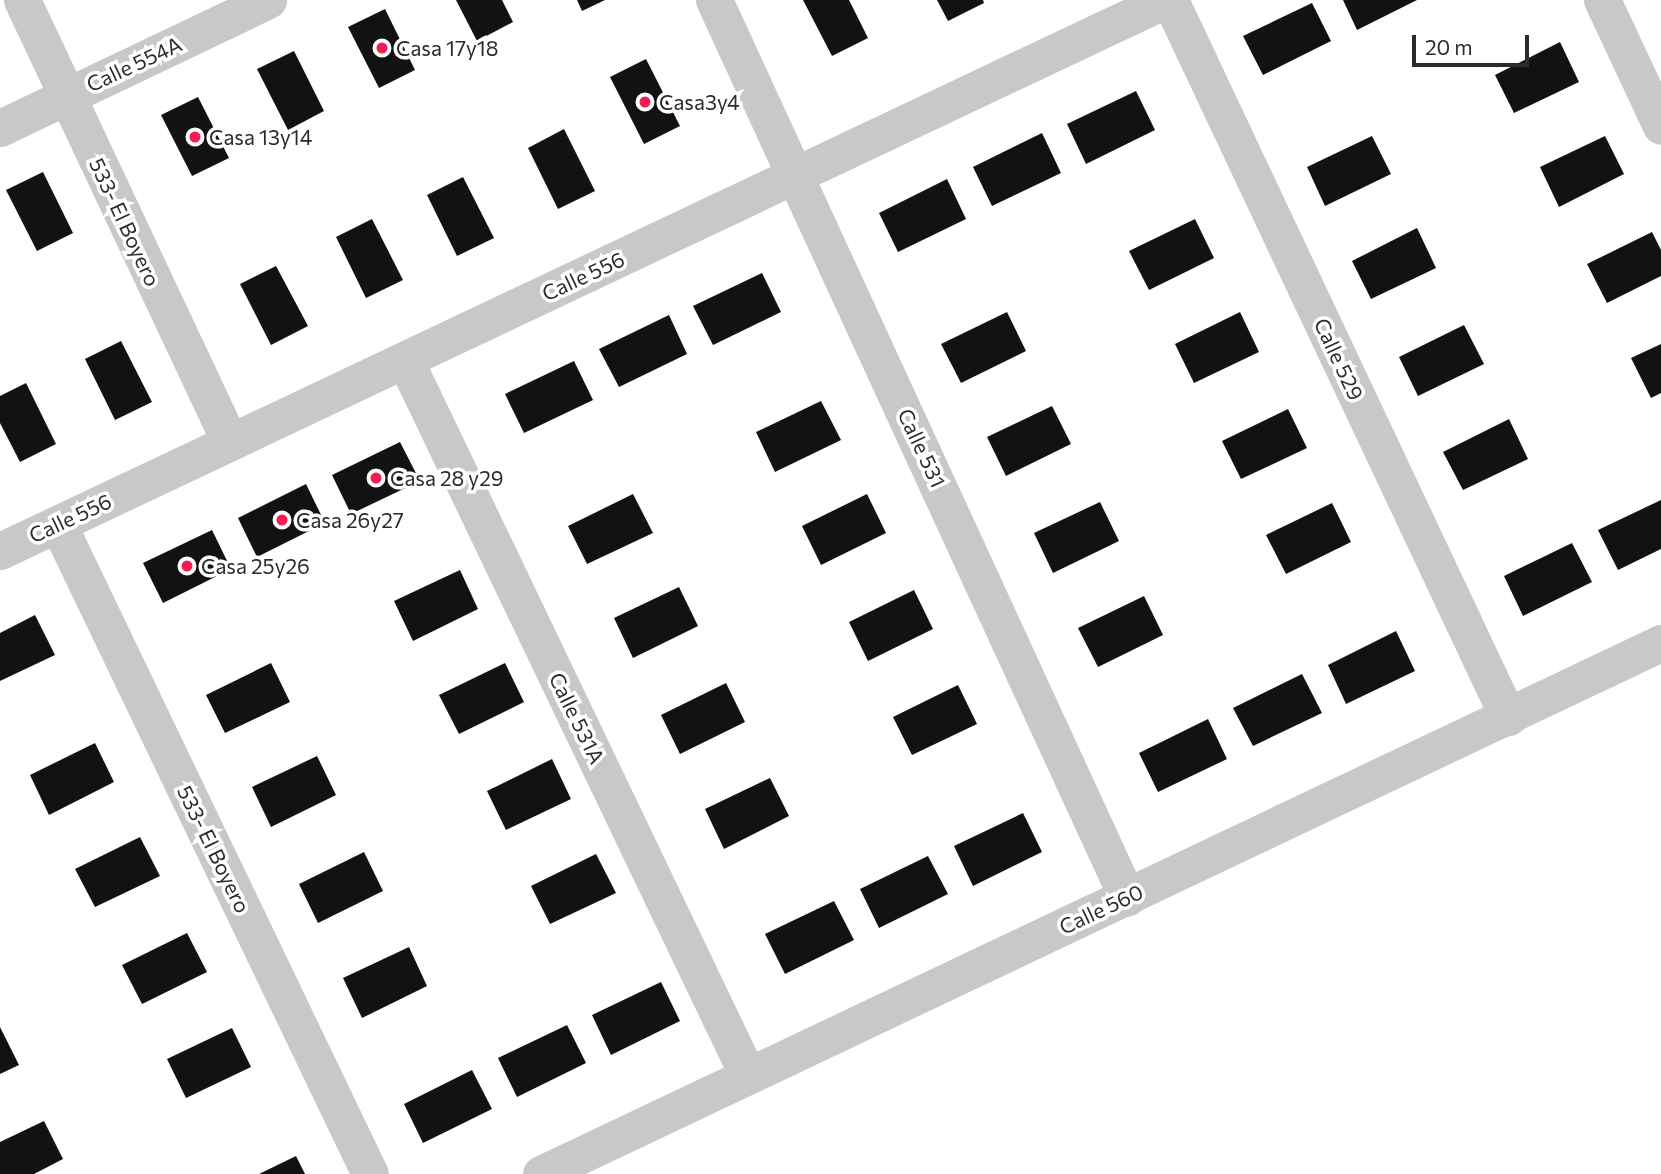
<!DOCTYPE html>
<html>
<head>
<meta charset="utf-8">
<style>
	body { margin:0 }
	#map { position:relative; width:1661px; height:1174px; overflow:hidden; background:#fff; font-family:Commissioner,sans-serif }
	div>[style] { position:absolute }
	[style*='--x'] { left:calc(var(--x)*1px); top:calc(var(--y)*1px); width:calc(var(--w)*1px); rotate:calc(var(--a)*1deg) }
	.building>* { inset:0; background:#121212 }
	.minor>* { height:37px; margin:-18.5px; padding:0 18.5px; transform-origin:18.5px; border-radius:18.5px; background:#c8c8c8 }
	.dots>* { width:19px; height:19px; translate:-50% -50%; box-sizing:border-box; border:4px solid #fff; border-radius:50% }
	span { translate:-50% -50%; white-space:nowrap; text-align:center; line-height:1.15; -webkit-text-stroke:7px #fff; paint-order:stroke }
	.poi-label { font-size:21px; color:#2b2b2b }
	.left { translate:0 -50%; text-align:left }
	.street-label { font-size:21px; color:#2b2b2b }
	.scale { position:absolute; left:1412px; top:35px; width:117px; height:32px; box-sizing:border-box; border:4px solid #2b2b2b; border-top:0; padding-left:9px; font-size:21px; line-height:24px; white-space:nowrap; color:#2b2b2b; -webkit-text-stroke:5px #fff; paint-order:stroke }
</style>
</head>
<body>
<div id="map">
	<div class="building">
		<i style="clip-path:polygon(456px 0,502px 0,513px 22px,477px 41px)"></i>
		<i style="clip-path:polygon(577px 0,605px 0,582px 11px)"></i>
		<i style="clip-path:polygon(803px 0,849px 0,868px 38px,832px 56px)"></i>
		<i style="clip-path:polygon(937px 0,983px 0,984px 3px,948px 21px)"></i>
		<i style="clip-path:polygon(1343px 0,1417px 0,1357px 30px)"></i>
		<i style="clip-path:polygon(1312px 3px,1331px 41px,1263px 75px,1243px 36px)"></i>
		<i style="clip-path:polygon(385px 9px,415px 70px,379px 88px,348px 27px)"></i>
		<i style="clip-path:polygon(1560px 42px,1579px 82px,1514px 113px,1495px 75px)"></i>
		<i style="clip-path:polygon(294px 51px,324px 111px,288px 130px,257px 69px)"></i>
		<i style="clip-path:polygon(646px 59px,680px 126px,644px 144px,610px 77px)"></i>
		<i style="clip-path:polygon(1136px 91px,1155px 130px,1086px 164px,1067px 124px)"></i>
		<i style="clip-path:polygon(198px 97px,229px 158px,192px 176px,161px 115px)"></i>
		<i style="clip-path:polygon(564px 129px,595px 191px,558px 209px,528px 148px)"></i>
		<i style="clip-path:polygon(1042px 133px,1061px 173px,992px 206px,973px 167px)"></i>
		<i style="clip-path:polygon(1372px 136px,1391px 174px,1325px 206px,1307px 167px)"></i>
		<i style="clip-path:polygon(1605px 136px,1624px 174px,1559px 207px,1540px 167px)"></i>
		<i style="clip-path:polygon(43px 172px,73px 233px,37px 251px,6px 190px)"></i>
		<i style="clip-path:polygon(463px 177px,494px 238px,457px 256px,427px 195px)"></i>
		<i style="clip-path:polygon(947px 179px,966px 219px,898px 252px,879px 213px)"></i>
		<i style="clip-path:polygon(372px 219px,403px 280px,366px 298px,336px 237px)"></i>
		<i style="clip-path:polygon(1195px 219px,1214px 258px,1149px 290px,1129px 251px)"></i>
		<i style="clip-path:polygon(1417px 228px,1436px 268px,1371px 299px,1352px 261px)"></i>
		<i style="clip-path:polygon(1652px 232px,1661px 250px,1661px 276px,1607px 303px,1587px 264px)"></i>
		<i style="clip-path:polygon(276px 266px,308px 326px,271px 345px,240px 284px)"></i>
		<i style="clip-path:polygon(762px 273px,781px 312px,713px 345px,693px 306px)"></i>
		<i style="clip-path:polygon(1007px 312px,1026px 351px,961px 383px,941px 344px)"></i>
		<i style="clip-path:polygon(1240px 312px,1259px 352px,1194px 383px,1175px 344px)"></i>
		<i style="clip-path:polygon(669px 315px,687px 354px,619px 387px,599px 349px)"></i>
		<i style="clip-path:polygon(1464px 325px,1484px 364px,1418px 396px,1399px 357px)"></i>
		<i style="clip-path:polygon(121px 341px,152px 402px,115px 420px,85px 359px)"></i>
		<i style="clip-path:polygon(1661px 344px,1661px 393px,1651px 398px,1631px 358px)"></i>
		<i style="clip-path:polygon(574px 361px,593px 400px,524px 433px,505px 394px)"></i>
		<i style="clip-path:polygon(26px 383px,56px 444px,20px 462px,0 423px,0 396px)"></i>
		<i style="clip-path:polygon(821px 401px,841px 440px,775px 472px,756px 432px)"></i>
		<i style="clip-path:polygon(1052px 406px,1071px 444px,1006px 476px,987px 437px)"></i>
		<i style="clip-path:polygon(1288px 409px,1307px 448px,1241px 479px,1222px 441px)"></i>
		<i style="clip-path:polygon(1509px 419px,1528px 459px,1463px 490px,1443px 452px)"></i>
		<i style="clip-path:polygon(400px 442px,420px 481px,351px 514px,332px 475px)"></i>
		<i style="clip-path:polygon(306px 484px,325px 523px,257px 557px,238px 518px)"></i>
		<i style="clip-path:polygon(633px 494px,653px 533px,587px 564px,568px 526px)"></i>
		<i style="clip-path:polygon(867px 494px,886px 533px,821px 565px,802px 526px)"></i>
		<i style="clip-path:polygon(1661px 500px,1661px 549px,1618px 570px,1598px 530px)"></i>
		<i style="clip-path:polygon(1100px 502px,1119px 541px,1053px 573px,1034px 533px)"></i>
		<i style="clip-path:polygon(1332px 503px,1351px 542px,1286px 574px,1266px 535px)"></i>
		<i style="clip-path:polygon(212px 530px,231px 569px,163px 603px,143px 563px)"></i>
		<i style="clip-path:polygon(1572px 543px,1592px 582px,1523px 616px,1504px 576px)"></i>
		<i style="clip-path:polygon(460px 570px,478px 609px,413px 641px,394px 601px)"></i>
		<i style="clip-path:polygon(679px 587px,698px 626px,633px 658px,614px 618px)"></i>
		<i style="clip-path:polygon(914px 590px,933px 629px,868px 661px,849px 622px)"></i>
		<i style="clip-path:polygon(1144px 596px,1163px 635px,1098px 667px,1078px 628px)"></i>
		<i style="clip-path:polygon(35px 615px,55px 655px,0 681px,0 633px)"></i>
		<i style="clip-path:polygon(1396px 631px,1415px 671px,1346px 704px,1328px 665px)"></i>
		<i style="clip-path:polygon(271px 663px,290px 702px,225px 733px,206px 695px)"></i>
		<i style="clip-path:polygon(505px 663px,524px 702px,459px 734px,439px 695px)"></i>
		<i style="clip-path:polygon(1302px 674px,1322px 713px,1253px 746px,1233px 708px)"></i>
		<i style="clip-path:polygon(726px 683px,745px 722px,680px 754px,661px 715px)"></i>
		<i style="clip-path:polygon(958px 685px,977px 724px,912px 755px,893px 717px)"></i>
		<i style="clip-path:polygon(1208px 719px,1227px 759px,1158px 792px,1139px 753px)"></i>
		<i style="clip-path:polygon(95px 743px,114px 782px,49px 815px,30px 775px)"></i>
		<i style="clip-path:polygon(317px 756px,336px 795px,271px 827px,252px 787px)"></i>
		<i style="clip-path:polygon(552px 759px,571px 799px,506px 830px,487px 791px)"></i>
		<i style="clip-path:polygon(770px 778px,789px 816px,724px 849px,705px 809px)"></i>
		<i style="clip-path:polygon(1023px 813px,1042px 852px,973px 886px,954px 846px)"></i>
		<i style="clip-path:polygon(140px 837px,160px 876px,95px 907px,75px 869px)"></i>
		<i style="clip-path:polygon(364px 852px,383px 891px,318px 923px,299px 884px)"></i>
		<i style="clip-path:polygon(596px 854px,616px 893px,550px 924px,531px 886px)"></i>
		<i style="clip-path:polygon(928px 856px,948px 894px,879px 928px,860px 889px)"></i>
		<i style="clip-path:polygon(834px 901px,854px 940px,785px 974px,765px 934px)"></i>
		<i style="clip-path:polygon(187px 933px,207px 972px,142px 1004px,122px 965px)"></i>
		<i style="clip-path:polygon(409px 947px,427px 986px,362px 1018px,343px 978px)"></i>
		<i style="clip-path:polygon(661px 982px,680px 1021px,611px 1055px,592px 1015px)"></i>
		<i style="clip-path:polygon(567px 1025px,586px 1063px,517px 1097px,498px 1058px)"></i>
		<i style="clip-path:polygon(0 1027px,19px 1065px,0 1074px)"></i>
		<i style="clip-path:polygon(232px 1028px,251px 1067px,186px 1098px,167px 1059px)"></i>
		<i style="clip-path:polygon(472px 1070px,492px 1109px,423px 1143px,404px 1104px)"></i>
		<i style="clip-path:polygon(44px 1121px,63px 1159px,34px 1174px,0 1174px,0 1142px)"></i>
		<i style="clip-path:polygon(296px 1156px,305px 1174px,259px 1174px)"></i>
	</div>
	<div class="minor">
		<i style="--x:22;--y:0;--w:488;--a:64.8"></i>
		<i style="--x:714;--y:0;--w:988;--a:65.28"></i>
		<i style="--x:1170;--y:0;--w:793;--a:64.76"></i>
		<i style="--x:1602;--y:0;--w:139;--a:64.9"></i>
		<i style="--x:0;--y:128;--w:297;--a:-25.5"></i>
		<i style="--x:405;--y:360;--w:794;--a:64.4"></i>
		<i style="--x:58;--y:524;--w:721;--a:64.36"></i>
		<i style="--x:0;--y:551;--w:1289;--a:-25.31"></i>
		<i style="--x:541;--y:1174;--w:1240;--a:-25.37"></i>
	</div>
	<div class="dots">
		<i style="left:382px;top:48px;background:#f31d52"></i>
		<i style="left:645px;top:102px;background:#f31d52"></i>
		<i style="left:195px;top:137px;background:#f31d52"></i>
		<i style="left:376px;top:478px;background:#f31d52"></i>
		<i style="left:282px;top:520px;background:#f31d52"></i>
		<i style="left:187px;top:566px;background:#f31d52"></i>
	</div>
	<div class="poi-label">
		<span class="left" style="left:396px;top:48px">Casa 17y18</span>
		<span class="left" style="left:659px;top:102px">Casa3y4</span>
		<span class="left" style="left:209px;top:137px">Casa 13y14</span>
		<span class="left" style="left:390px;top:478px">Casa 28 y29</span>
		<span class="left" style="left:296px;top:520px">Casa 26y27</span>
		<span class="left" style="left:201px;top:566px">Casa 25y26</span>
	</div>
	<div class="street-label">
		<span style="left:134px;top:64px;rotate:-25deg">Calle 554A</span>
		<span style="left:125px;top:222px;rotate:65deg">533- El Boyero</span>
		<span style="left:583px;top:276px;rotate:-25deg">Calle 556</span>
		<span style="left:1339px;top:359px;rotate:65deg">Calle 529</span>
		<span style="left:922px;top:448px;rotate:65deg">Calle 531</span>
		<span style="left:70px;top:518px;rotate:-25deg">Calle 556</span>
		<span style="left:577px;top:718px;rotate:64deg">Calle 531A</span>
		<span style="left:214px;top:849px;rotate:64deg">533- El Boyero</span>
		<span style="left:1101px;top:909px;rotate:-25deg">Calle 560</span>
	</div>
	<div class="scale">20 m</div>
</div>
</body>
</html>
